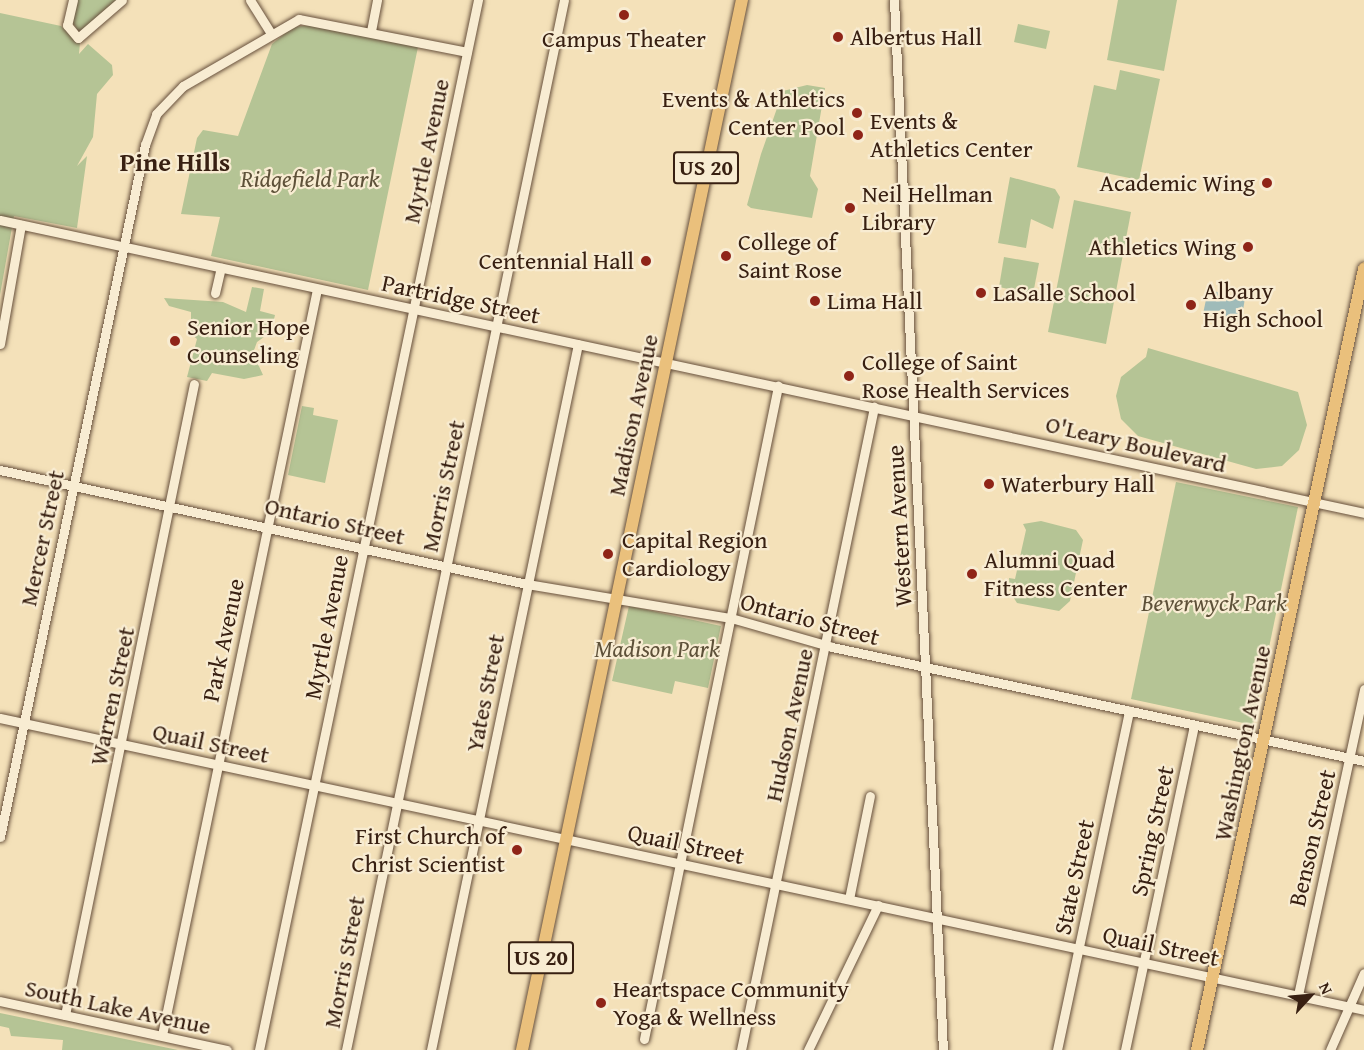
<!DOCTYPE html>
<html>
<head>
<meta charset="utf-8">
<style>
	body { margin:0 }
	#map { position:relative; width:1364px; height:1050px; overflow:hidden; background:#f4e1b9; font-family:"Gentium Book Plus",serif }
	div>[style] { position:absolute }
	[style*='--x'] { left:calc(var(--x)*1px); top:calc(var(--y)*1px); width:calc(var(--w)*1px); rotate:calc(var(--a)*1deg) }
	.green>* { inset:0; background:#b5c495 }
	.water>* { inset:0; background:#9fbbb9 }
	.roads { filter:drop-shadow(0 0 2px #67503c) drop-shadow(0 0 2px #67503c) }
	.minor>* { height:9px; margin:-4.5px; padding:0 4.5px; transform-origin:4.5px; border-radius:4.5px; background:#f8ecd2 }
	.major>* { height:12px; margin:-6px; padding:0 6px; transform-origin:6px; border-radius:6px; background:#eac07c }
	.dots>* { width:16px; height:16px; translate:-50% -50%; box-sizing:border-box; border:3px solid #f8ecd2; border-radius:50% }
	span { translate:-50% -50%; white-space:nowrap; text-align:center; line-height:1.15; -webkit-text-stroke:4.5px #f8ecd2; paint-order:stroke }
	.shield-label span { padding:2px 4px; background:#f8ecd2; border:2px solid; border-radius:4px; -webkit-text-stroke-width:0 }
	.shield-label { font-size:22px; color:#382012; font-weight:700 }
	.poi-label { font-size:24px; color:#382012 }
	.left { translate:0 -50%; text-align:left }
	.right { translate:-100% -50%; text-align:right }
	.street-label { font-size:24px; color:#382012 }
	.park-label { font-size:24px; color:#5e5139; font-style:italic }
	.neighbourhood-label { font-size:26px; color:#382012; font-weight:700 }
	.north { position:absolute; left:1280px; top:966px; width:60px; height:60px; -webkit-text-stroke:4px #f8ecd2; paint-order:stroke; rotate:64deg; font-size:16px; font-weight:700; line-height:24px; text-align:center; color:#382012 }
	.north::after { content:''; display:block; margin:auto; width:21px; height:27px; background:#382012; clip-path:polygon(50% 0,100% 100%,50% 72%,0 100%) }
</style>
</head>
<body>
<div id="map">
	<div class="green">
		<i style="clip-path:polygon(77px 0,117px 0,79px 33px,72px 21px)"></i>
		<i style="clip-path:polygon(1118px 0,1177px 0,1164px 71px,1107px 60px)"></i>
		<i style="clip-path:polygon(0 13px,61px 26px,80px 43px,79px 54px,88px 44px,112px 65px,113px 75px,97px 94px,93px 137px,77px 166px,87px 156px,77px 228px,14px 216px,0 295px)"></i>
		<i style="clip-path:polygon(1018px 24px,1050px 31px,1046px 49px,1014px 42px)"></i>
		<i style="clip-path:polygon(313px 25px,418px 47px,368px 290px,211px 256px,220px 217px,181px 214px,197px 138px,203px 130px,238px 136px,272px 44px,293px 27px)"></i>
		<i style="clip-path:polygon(1120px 70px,1160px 79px,1139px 180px,1077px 167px,1094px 85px,1116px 90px)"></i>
		<i style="clip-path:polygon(807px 85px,825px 88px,810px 176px,818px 189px,812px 218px,751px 208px,747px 205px,761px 154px,783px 91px)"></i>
		<i style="clip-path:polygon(1010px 177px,1055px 189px,1060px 197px,1053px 229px,1031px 219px,1026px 248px,998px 243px)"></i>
		<i style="clip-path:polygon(1074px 200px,1131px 212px,1106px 344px,1048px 332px)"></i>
		<i style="clip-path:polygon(1004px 257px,1039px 263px,1033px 294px,999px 287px)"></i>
		<i style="clip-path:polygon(252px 287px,264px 289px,260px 311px,275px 315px,271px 332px,257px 342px,253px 353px,263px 375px,244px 379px,212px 373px,207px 381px,187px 377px,197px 339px,191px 334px,191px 312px,169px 306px,164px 298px,223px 302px,246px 312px)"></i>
		<i style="clip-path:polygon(1148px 348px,1298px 392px,1307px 425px,1299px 450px,1282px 466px,1256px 469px,1138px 436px,1121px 419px,1116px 396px,1121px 377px,1146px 357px)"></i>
		<i style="clip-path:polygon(302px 406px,314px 408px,313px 415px,338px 420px,325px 483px,288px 475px)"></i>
		<i style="clip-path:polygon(1176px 482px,1298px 507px,1253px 725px,1131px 699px)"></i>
		<i style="clip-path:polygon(1041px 521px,1076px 530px,1083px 540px,1070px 601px,1059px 611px,1017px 603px,1010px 592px,1009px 578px,1015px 579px,1026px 530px,1023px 524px)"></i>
		<i style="clip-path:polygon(629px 606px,721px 626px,708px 688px,675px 681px,672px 694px,612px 681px)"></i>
		<i style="clip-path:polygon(0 1013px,178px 1050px,62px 1050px,63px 1040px,11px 1036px,9px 1028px,0 1026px)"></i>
	</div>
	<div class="water">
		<i style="clip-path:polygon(1208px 290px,1245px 298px,1241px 322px,1203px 314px)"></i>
	</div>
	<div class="roads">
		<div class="minor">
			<i style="--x:73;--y:0;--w:26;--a:103"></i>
			<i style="--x:67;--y:25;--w:17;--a:50"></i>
			<i style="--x:78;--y:38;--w:58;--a:-40.8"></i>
			<i style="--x:250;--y:0;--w:38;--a:58"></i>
			<i style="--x:894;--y:0;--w:1051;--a:87.33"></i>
			<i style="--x:371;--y:31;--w:32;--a:-79"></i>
			<i style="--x:0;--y:220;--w:1395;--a:12.12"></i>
			<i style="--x:215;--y:293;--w:26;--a:-77"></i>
			<i style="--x:0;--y:344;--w:121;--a:-80"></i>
			<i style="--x:0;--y:470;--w:539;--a:12.21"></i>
			<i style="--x:527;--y:584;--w:207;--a:9.5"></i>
			<i style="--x:731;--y:618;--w:105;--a:16"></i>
			<i style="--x:832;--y:647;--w:544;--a:12.09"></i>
			<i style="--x:0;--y:718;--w:1395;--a:12.08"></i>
			<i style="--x:0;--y:837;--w:707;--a:-78.17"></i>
			<i style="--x:145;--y:145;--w:33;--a:-70"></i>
			<i style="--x:156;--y:114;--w:39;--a:-46"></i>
			<i style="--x:183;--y:86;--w:134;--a:-30"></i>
			<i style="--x:299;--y:19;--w:171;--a:11.1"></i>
			<i style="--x:849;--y:899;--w:105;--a:-78.5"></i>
			<i style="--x:1298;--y:995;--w:313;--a:-77.8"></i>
			<i style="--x:0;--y:1001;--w:232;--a:12.2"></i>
			<i style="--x:65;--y:1015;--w:644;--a:-78.45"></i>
			<i style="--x:162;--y:1035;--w:762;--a:-78.26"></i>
			<i style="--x:644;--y:1039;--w:667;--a:-78.4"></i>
			<i style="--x:259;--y:1050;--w:1073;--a:-78.22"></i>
			<i style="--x:346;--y:1050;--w:1072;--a:-78.27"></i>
			<i style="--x:431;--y:1050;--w:721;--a:-78.24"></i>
			<i style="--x:741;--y:1050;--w:657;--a:-78.31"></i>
			<i style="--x:808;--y:1050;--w:161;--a:-64.2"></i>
			<i style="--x:1057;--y:1050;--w:347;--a:-78"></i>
			<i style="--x:1125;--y:1050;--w:331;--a:-78"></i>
			<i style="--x:1330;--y:1050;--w:84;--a:-66.2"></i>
		</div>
		<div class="major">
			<i style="--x:522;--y:1050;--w:1073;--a:-78.17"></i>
			<i style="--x:1197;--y:1050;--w:799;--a:-77.93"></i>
		</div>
	</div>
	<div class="dots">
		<i style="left:624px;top:15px;background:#8f2418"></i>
		<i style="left:838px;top:37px;background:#8f2418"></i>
		<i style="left:857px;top:113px;background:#8f2418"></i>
		<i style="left:858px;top:135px;background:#8f2418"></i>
		<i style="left:1267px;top:183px;background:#8f2418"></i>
		<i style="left:850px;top:208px;background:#8f2418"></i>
		<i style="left:1248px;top:247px;background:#8f2418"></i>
		<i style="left:726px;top:256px;background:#8f2418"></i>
		<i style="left:646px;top:261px;background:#8f2418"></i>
		<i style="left:981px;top:293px;background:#8f2418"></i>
		<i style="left:815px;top:301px;background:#8f2418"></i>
		<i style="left:1191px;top:305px;background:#8f2418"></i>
		<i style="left:175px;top:341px;background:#8f2418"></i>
		<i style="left:849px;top:376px;background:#8f2418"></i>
		<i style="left:989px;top:484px;background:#8f2418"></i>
		<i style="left:608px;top:554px;background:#8f2418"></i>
		<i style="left:972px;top:574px;background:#8f2418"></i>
		<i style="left:517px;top:850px;background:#8f2418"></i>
		<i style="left:601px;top:1003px;background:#8f2418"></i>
	</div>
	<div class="shield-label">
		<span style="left:706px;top:168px">US 20</span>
		<span style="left:541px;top:958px">US 20</span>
	</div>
	<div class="poi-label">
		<span class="left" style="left:850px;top:37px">Albertus Hall</span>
		<span style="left:624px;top:39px">Campus Theater</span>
		<span class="right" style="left:845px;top:113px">Events &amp; Athletics<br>Center Pool</span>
		<span class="left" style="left:870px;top:135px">Events &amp;<br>Athletics Center</span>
		<span class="right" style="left:1255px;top:183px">Academic Wing</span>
		<span class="left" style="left:862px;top:208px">Neil Hellman<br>Library</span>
		<span class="left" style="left:738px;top:256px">College of<br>Saint Rose</span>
		<span class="right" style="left:1236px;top:247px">Athletics Wing</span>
		<span class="right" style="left:634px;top:261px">Centennial Hall</span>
		<span class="left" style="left:1203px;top:305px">Albany<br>High School</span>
		<span class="left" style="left:993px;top:293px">LaSalle School</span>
		<span class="left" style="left:827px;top:301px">Lima Hall</span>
		<span class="left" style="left:187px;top:341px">Senior Hope<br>Counseling</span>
		<span class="left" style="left:862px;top:376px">College of Saint<br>Rose Health Services</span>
		<span class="left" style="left:1001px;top:484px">Waterbury Hall</span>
		<span class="left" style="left:622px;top:554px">Capital Region<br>Cardiology</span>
		<span class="left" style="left:984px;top:574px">Alumni Quad<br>Fitness Center</span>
		<span class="right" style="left:505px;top:850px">First Church of<br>Christ Scientist</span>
		<span class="left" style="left:613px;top:1003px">Heartspace Community<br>Yoga &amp; Wellness</span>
	</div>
	<div class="street-label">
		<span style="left:426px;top:151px;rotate:-78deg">Myrtle Avenue</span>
		<span style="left:461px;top:299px;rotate:12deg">Partridge Street</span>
		<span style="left:633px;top:415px;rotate:-78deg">Madison Avenue</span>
		<span style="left:1136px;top:444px;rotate:13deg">O'Leary Boulevard</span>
		<span style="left:443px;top:486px;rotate:-78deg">Morris Street</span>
		<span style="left:335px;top:521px;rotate:13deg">Ontario Street</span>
		<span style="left:899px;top:526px;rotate:-93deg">Western Avenue</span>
		<span style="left:42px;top:538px;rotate:-78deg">Mercer Street</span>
		<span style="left:810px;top:619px;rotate:15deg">Ontario Street</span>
		<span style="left:326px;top:627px;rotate:-79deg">Myrtle Avenue</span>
		<span style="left:223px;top:640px;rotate:-78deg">Park Avenue</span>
		<span style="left:485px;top:693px;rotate:-79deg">Yates Street</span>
		<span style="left:112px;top:696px;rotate:-78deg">Warren Street</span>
		<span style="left:789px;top:725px;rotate:-78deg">Hudson Avenue</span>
		<span style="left:211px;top:743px;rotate:12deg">Quail Street</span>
		<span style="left:1242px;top:743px;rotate:-78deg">Washington Avenue</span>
		<span style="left:1152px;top:831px;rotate:-78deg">Spring Street</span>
		<span style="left:1312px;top:838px;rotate:-77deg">Benson Street</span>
		<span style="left:686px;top:844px;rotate:12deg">Quail Street</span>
		<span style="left:1074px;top:877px;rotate:-78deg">State Street</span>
		<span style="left:1161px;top:946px;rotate:12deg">Quail Street</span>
		<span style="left:344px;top:962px;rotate:-79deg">Morris Street</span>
		<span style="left:118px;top:1007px;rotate:12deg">South Lake Avenue</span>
	</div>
	<div class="park-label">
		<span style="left:310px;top:179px">Ridgefield Park</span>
		<span style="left:1214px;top:603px">Beverwyck Park</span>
		<span style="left:657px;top:649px">Madison Park</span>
	</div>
	<div class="neighbourhood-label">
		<span style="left:175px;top:162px">Pine Hills</span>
	</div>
	<div class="north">N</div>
</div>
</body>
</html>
